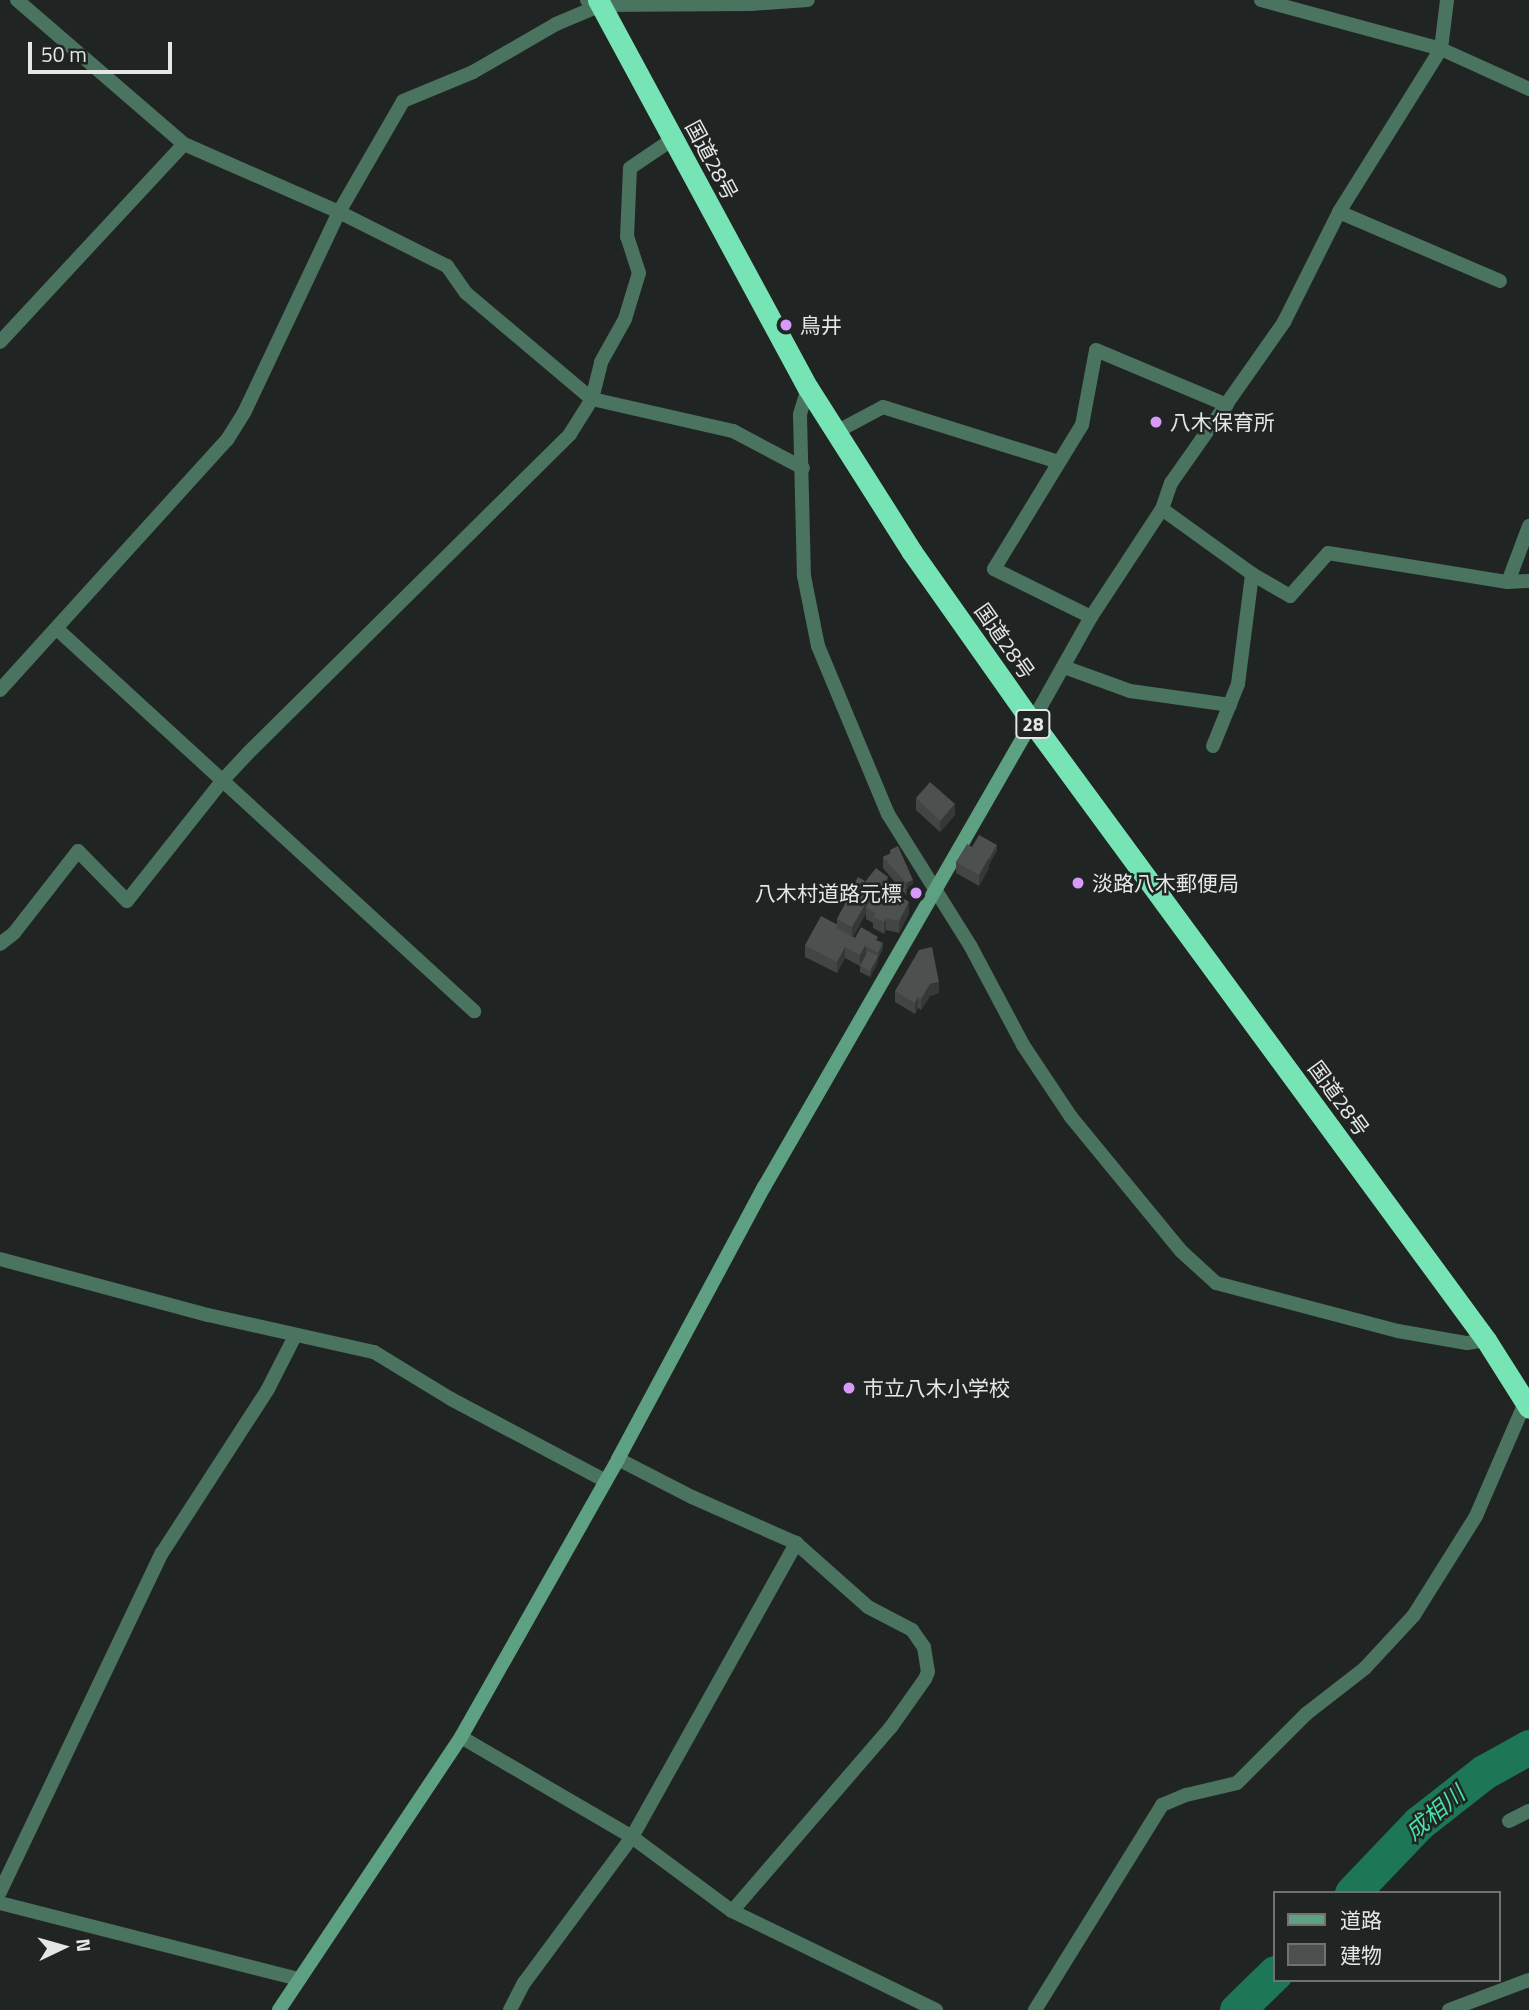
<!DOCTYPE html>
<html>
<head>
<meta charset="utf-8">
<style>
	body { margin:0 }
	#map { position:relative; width:1529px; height:2010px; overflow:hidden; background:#202422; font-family:"Titillium Web","Noto Sans JP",sans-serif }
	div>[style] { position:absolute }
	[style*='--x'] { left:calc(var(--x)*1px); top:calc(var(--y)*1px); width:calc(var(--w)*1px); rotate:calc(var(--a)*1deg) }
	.river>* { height:35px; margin:-17.5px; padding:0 17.5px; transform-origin:17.5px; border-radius:17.5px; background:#1d7756 }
	.street>* { height:14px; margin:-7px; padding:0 7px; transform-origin:7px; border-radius:7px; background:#4a7360 }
	.secondary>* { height:14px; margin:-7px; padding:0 7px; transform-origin:7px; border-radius:7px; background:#5da082 }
	.highway>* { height:21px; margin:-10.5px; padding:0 10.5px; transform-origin:10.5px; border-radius:10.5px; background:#76e4b5 }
	.wall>* { inset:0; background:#414543 }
	.shaded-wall>* { inset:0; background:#353837 }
	.building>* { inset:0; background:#4c504e }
	.dots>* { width:19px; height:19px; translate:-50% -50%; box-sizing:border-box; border:4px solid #202422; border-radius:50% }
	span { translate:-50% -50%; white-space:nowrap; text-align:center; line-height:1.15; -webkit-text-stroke:5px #202422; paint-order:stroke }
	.shield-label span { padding:2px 5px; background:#202422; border:2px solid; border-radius:5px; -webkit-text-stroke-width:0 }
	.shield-label { font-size:19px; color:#e5e7e6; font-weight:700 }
	.street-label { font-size:21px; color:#e5e7e6 }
	.poi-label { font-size:21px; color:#e5e7e6 }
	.left { translate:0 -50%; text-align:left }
	.right { translate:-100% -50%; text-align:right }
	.water-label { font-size:23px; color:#48e1a7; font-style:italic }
	.legend { position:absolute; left:1273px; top:1891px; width:228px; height:91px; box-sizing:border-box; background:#202422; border:2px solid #6f7270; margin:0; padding:9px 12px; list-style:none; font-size:21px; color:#e5e7e6 }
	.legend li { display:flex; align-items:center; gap:14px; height:35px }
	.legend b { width:35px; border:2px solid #6f7270 }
	.north { position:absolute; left:28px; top:1912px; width:70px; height:70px; -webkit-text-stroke:5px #202422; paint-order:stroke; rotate:85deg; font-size:19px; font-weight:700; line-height:28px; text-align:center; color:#e5e7e6 }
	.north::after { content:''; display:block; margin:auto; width:24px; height:32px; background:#e5e7e6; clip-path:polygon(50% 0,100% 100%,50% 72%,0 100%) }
	.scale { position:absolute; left:28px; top:42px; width:144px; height:32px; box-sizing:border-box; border:4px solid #e5e7e6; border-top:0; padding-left:9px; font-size:21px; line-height:24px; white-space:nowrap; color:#e5e7e6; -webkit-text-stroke:5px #202422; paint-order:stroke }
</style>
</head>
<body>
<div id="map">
	<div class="river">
		<i style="--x:1352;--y:1893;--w:97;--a:-46.3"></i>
		<i style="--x:1419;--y:1823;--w:83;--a:-38.1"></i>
		<i style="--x:1484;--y:1772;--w:51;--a:-29.1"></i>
		<i style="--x:1237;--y:2010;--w:53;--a:-44.2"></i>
	</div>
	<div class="street">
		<i style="--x:17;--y:0;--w:221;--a:40.8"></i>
		<i style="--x:184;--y:144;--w:169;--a:23.7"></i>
		<i style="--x:339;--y:212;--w:121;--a:26.6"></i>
		<i style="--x:447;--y:266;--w:33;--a:55"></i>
		<i style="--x:466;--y:293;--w:165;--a:40.1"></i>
		<i style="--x:592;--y:399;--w:145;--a:12.8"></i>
		<i style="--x:733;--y:431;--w:79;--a:27.9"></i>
		<i style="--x:587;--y:0;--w:15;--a:20"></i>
		<i style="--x:601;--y:5;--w:150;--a:-0.4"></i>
		<i style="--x:751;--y:4;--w:57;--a:-4"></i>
		<i style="--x:1261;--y:0;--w:187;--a:15.2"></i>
		<i style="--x:1441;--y:49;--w:97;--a:24.4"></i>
		<i style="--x:1339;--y:212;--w:175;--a:23.2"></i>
		<i style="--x:0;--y:342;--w:270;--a:-47.1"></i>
		<i style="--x:808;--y:388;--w:28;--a:107"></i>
		<i style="--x:800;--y:415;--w:161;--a:88.6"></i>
		<i style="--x:804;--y:576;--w:71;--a:78.7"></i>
		<i style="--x:818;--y:646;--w:182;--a:67.4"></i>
		<i style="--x:888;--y:814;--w:157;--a:58"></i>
		<i style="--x:971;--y:947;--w:111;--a:62"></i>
		<i style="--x:1023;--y:1045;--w:87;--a:56.3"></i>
		<i style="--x:1071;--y:1117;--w:173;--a:50.6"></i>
		<i style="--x:1181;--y:1251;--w:47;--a:42.4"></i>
		<i style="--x:1216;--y:1283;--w:188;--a:14.8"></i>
		<i style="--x:1398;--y:1331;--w:70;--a:9.9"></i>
		<i style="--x:1467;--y:1343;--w:19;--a:-9"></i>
		<i style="--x:836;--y:432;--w:53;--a:-28"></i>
		<i style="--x:883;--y:407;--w:184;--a:17.4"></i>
		<i style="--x:1162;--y:509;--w:111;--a:35.8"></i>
		<i style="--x:1252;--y:574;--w:44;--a:30.1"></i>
		<i style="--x:1290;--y:596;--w:57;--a:-48.5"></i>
		<i style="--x:1328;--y:553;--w:182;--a:9.2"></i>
		<i style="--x:1508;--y:582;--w:21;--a:-3"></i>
		<i style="--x:1508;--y:582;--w:60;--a:-69.4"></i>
		<i style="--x:1091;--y:617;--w:108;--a:-153.7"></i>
		<i style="--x:994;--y:569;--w:169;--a:-58.6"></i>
		<i style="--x:1082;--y:425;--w:76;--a:-79.4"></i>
		<i style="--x:1096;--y:350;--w:142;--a:22.8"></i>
		<i style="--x:57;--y:629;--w:566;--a:42.49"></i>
		<i style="--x:1064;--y:667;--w:70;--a:20"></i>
		<i style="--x:1130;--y:691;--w:101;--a:8"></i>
		<i style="--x:0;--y:690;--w:338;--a:-47.8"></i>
		<i style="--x:227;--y:440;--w:32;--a:-58"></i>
		<i style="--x:244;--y:413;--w:222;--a:-64.7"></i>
		<i style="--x:339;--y:212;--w:128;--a:-60"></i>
		<i style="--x:403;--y:101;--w:76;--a:-22.5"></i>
		<i style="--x:473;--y:72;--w:96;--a:-30"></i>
		<i style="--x:556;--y:24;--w:49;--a:-22.9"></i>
		<i style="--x:1032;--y:722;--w:120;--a:-60.7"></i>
		<i style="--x:1091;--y:617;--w:129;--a:-56.7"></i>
		<i style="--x:1162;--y:509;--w:28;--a:-71"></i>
		<i style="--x:1171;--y:483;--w:197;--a:-54.9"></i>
		<i style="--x:1284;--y:322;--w:123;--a:-63.4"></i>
		<i style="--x:1339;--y:212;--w:192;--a:-58"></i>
		<i style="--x:1441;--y:49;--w:49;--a:-83"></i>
		<i style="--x:1213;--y:746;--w:67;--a:-68"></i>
		<i style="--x:1238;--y:684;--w:111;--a:-82.7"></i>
		<i style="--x:0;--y:944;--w:18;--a:-38"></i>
		<i style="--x:14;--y:933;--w:104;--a:-52"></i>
		<i style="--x:78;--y:851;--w:70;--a:45.6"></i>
		<i style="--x:127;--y:901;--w:153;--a:-51.6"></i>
		<i style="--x:222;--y:781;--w:38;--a:-47"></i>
		<i style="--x:248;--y:753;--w:453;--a:-44.7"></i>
		<i style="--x:570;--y:434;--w:41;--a:-57.8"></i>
		<i style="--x:592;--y:399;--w:38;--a:-76"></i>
		<i style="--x:601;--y:362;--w:49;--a:-60.8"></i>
		<i style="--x:625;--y:319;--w:48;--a:-73.1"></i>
		<i style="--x:639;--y:273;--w:38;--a:-108"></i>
		<i style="--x:627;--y:237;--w:69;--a:-87.5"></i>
		<i style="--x:630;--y:168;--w:52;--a:-34"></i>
		<i style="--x:0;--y:1259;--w:215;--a:15.1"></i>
		<i style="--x:208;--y:1315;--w:170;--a:12.6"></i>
		<i style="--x:374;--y:1352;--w:90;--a:31.4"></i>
		<i style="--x:451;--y:1399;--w:173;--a:27.9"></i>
		<i style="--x:618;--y:1459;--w:83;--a:27.2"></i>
		<i style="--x:692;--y:1497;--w:114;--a:23.9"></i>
		<i style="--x:796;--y:1543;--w:96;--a:41.6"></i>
		<i style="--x:868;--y:1607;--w:50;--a:27.6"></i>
		<i style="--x:912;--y:1630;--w:21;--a:55"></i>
		<i style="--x:924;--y:1647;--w:25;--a:81"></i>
		<i style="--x:928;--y:1672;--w:8;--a:113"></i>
		<i style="--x:925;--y:1679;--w:59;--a:125.3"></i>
		<i style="--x:891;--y:1727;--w:243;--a:130.8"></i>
		<i style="--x:461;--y:1737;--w:198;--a:30.3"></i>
		<i style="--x:632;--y:1837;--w:124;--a:36.5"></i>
		<i style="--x:732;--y:1911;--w:227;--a:25.9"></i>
		<i style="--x:1509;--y:1821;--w:22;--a:-27"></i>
		<i style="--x:0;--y:1892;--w:376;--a:-64.5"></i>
		<i style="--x:162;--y:1553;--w:195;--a:-57.1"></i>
		<i style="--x:268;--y:1389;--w:59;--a:-63"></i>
		<i style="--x:0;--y:1903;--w:309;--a:14.3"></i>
		<i style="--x:510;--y:2010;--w:30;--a:-63"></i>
		<i style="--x:524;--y:1983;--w:182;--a:-53.5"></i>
		<i style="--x:632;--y:1837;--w:337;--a:-60.8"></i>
		<i style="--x:1035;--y:2010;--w:241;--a:-58.2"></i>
		<i style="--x:1162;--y:1805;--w:26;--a:-23"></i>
		<i style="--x:1186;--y:1795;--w:52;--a:-13.2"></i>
		<i style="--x:1237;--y:1783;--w:98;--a:-45"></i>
		<i style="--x:1306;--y:1714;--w:75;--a:-37.9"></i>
		<i style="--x:1365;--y:1668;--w:72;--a:-47.2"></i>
		<i style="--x:1414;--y:1615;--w:117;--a:-57.9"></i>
		<i style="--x:1476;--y:1516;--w:131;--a:-66.6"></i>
		<i style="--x:1449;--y:2010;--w:85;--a:-20.6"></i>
	</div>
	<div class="secondary">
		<i style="--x:279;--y:2010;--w:328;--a:-56.3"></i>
		<i style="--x:461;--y:1737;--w:319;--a:-60.5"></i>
		<i style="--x:618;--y:1459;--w:309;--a:-61.8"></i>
		<i style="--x:764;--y:1187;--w:537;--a:-60.04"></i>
	</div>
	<div class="highway">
		<i style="--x:598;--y:0;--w:441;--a:61.6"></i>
		<i style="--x:808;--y:388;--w:194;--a:57.6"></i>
		<i style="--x:912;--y:552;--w:208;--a:54.8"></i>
		<i style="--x:1032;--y:722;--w:767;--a:53.7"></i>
		<i style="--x:1486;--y:1340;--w:80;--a:57.7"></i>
	</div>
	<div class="wall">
		<i style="clip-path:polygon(916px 798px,955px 815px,940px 832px,916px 810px)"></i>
		<i style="clip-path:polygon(972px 847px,997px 851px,989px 864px,989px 868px,979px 886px,956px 873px,956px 862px)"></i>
		<i style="clip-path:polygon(890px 850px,913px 891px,906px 895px,883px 868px,883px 857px,890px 854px)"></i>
		<i style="clip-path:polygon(865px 882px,888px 883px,885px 886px,909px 913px,899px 933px,886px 930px,884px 934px,873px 928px,873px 923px,866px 919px,866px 913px,853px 937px,878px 941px,883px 949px,878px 958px,878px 962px,870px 977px,860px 972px,860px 966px,845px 958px,837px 973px,805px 957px,805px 945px,837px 924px,837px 919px,853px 889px,853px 886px,865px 886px,863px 890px,871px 900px,873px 894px,865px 888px)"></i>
		<i style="clip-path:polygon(895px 991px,939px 993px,930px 996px,921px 1010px,918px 1008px,915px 1014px,895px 1002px)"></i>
	</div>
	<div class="shaded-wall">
		<i style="clip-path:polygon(955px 804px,955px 815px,940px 832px,940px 821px)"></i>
		<i style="clip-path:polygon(997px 845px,997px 851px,989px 864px,989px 859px)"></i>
		<i style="clip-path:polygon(989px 857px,989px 868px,979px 886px,979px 875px)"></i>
		<i style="clip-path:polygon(888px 877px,888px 883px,876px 897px,876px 891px)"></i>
		<i style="clip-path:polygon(913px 880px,913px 891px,906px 895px,906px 883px)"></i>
		<i style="clip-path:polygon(871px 894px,871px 905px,866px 908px,866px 913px,852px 939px,852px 927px)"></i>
		<i style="clip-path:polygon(909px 902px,909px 913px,899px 933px,899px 921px)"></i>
		<i style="clip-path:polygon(886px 918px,886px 930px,884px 934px,884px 922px)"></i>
		<i style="clip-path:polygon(883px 943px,883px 949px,878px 958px,878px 953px)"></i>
		<i style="clip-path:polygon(866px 944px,866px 956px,860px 967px,860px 955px)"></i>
		<i style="clip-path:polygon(845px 947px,845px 958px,837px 973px,837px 962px)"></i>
		<i style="clip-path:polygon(878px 956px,878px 962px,870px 977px,870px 971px)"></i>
		<i style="clip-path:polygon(939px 982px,939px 993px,930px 996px,921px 1010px,921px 999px,930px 984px)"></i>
		<i style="clip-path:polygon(918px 997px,918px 1008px,915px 1014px,915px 1003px)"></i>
	</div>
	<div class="building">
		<i style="clip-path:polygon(930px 782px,955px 804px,940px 821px,916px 798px)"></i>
		<i style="clip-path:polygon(979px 835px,997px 845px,989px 859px,988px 858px,989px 857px,972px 847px)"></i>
		<i style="clip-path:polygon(967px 844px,989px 857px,979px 875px,956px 862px)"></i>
		<i style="clip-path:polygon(898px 846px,913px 880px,906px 883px,883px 857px,891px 853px,890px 850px)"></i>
		<i style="clip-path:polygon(876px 868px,888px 877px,882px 885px,879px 883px,876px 890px,865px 882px)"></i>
		<i style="clip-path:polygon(858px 877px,865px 881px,861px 888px,855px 885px,854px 887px,853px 886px)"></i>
		<i style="clip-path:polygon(879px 883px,909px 902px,899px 921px,886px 918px,884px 922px,873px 917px,876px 913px,866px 908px)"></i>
		<i style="clip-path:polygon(855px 885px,871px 894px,852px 927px,837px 919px)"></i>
		<i style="clip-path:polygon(821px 916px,838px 925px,836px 928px,866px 944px,860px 955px,845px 947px,837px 962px,805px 945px)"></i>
		<i style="clip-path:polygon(861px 927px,878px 937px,876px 940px,883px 943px,878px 953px,865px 946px,866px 944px,855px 938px)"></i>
		<i style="clip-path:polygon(932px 947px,939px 982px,930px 984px,921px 999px,918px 997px,915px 1003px,895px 991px,919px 950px)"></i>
		<i style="clip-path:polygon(868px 951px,878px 956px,870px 971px,860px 966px)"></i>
	</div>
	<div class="dots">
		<i style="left:786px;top:325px;background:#d89af8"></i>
		<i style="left:1156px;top:422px;background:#d89af8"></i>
		<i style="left:1078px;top:883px;background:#d89af8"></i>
		<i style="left:916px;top:893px;background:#d89af8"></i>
		<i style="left:849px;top:1388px;background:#d89af8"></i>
	</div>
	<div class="shield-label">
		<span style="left:1033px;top:724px">28</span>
	</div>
	<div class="street-label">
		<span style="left:712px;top:160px;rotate:62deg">国道28号</span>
		<span style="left:1005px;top:641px;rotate:55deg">国道28号</span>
		<span style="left:1339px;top:1098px;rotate:54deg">国道28号</span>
	</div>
	<div class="poi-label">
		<span class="left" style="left:800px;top:325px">鳥井</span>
		<span class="left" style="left:1170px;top:422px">八木保育所</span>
		<span class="left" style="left:1092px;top:883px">淡路八木郵便局</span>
		<span class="right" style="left:902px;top:893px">八木村道路元標</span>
		<span class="left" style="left:863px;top:1388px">市立八木小学校</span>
	</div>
	<div class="water-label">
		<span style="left:1435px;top:1813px;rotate:-40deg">成相川</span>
	</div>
	<ul class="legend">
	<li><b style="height:9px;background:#5da082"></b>道路</li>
	<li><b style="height:19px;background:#4c504e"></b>建物</li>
	</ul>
	<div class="north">N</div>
	<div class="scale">50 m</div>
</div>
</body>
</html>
